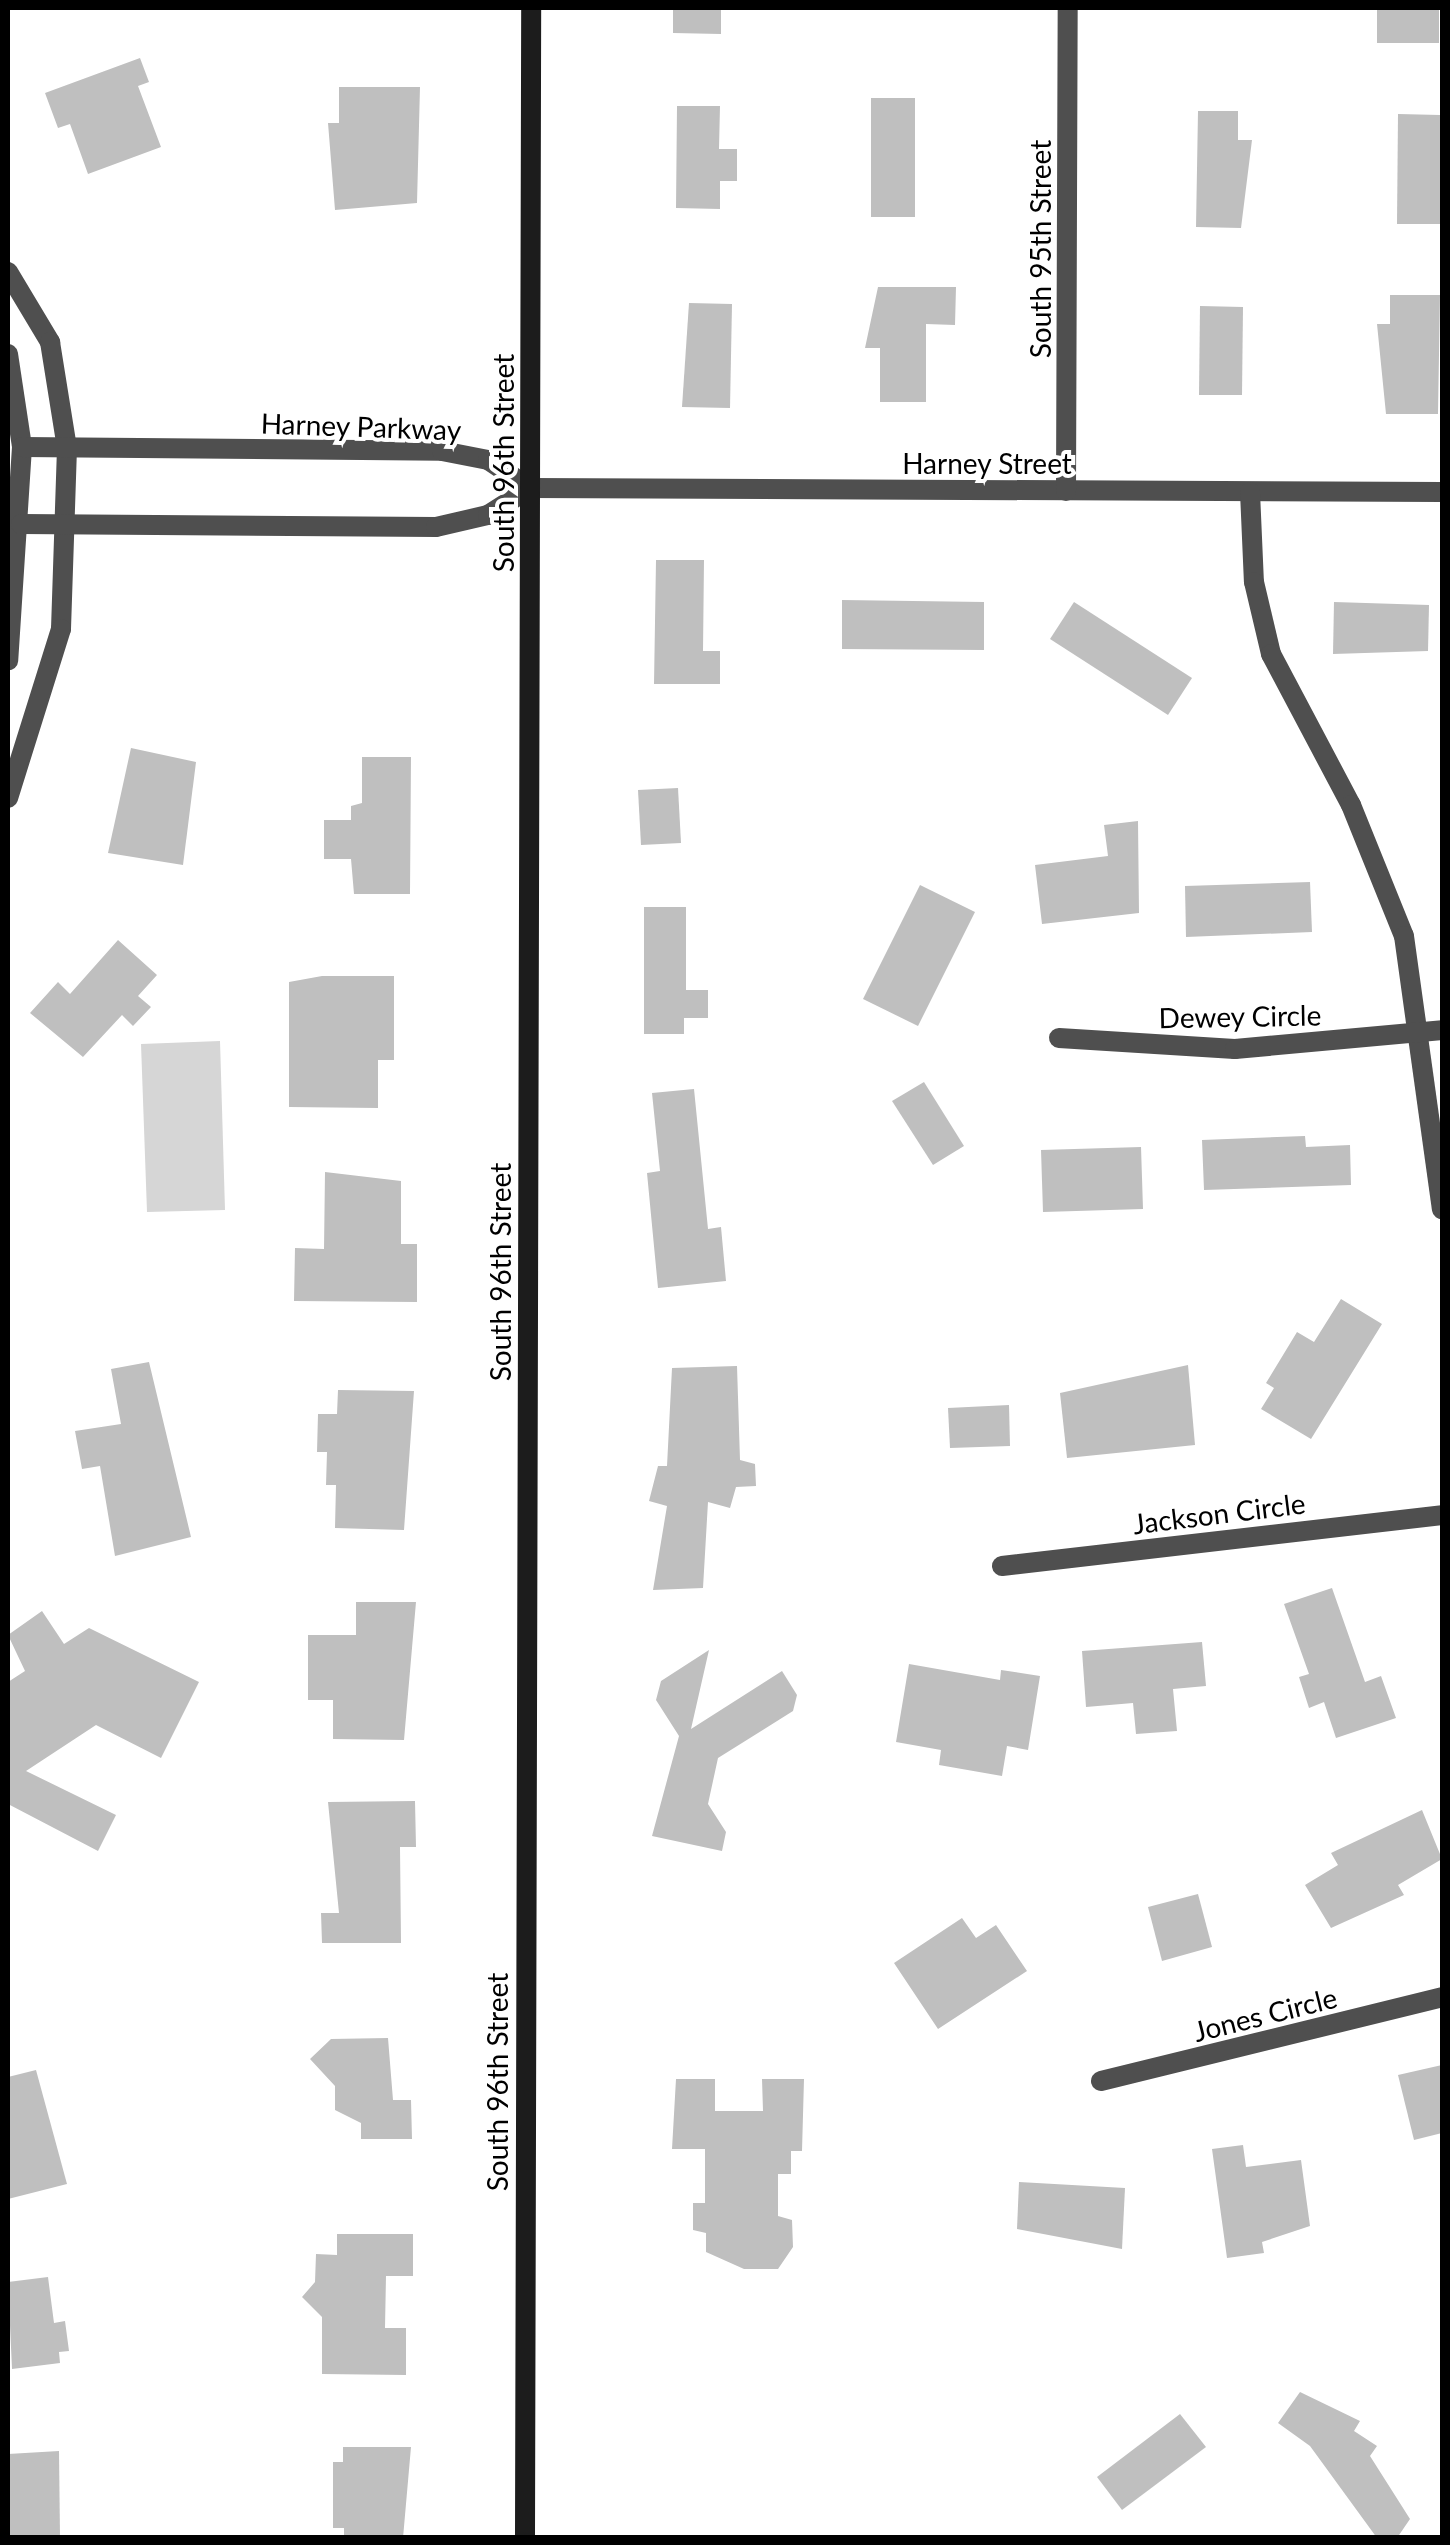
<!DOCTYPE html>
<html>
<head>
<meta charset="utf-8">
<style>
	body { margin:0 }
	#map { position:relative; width:1450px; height:2545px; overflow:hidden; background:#fff; font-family:Lato,sans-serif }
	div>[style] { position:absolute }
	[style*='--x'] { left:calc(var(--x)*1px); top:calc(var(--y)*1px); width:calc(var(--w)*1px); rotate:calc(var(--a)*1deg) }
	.green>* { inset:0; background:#d6d6d6 }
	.building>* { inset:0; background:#bfbfbf }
	.street>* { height:20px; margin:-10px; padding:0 10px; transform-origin:10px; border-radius:10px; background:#4f4f4f }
	.secondary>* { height:20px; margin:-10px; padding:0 10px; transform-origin:10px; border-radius:10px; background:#1c1c1c }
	span { translate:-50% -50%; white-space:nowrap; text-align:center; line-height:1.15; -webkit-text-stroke:8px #fff; paint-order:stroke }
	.street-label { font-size:28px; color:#000 }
	.frame { position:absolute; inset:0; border:10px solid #000; pointer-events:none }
</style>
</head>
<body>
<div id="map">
	<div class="green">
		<i style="clip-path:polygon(220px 1041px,225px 1210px,147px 1212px,141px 1044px)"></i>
	</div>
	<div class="building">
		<i style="clip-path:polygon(673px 8px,721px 8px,721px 34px,673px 33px)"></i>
		<i style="clip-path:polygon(1377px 8px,1439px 8px,1439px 43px,1377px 43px)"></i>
		<i style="clip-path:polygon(140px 58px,149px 82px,138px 86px,161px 147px,88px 174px,70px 124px,58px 128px,45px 93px)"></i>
		<i style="clip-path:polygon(339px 87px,420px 87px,417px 203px,335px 210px,328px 123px,339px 123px)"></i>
		<i style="clip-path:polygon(871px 98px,915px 98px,915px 217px,871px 217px)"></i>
		<i style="clip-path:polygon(677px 106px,720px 106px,719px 149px,737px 149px,737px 181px,720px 181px,720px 209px,676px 208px)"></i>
		<i style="clip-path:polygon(1198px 111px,1238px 111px,1238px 140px,1252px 140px,1241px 228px,1196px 227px)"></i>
		<i style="clip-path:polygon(1398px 114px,1440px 115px,1440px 224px,1397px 224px)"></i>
		<i style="clip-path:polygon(878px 287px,956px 287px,955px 325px,926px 324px,926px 402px,880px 402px,880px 348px,865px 348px)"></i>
		<i style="clip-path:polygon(1390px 295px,1440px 295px,1438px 414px,1386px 414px,1377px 324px,1390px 324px)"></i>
		<i style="clip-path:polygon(689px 303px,732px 304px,730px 408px,682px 407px)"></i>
		<i style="clip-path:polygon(1200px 306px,1243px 307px,1242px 395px,1199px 395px)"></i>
		<i style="clip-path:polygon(656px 560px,704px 560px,703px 651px,720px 651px,720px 684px,654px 684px)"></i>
		<i style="clip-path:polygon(842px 600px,984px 602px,984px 650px,842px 649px)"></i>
		<i style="clip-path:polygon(1074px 602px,1192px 678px,1168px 715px,1050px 639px)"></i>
		<i style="clip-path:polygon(1334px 602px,1429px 605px,1428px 651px,1333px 654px)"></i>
		<i style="clip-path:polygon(131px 748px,196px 762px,183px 865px,108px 853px)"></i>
		<i style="clip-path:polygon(362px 757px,411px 757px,410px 894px,354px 894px,351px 859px,324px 859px,324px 820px,351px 820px,351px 806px,362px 803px)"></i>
		<i style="clip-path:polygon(678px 788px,681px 843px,641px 845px,638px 790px)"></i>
		<i style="clip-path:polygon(1138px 821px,1139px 913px,1042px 924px,1035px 865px,1108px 856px,1104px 825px)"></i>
		<i style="clip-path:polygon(1310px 882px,1312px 932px,1186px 937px,1185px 886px)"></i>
		<i style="clip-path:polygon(920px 885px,975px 912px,918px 1026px,863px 999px)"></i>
		<i style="clip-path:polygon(644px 907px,686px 907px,686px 990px,708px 990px,708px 1018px,684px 1018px,684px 1034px,644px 1034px)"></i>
		<i style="clip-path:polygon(118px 940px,157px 975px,138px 996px,151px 1007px,133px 1026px,122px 1015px,83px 1057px,30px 1013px,58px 982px,70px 994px)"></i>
		<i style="clip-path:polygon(322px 976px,394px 976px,394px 1060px,378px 1060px,378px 1108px,289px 1107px,289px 982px)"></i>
		<i style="clip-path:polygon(924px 1082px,964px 1146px,933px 1165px,892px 1101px)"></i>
		<i style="clip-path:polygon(694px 1089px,708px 1229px,721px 1227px,726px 1281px,658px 1288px,647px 1173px,660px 1171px,652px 1093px)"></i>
		<i style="clip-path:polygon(1305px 1136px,1306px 1147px,1350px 1145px,1351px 1185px,1204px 1190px,1202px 1140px)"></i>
		<i style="clip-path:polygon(1141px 1147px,1143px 1209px,1043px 1212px,1041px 1150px)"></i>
		<i style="clip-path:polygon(325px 1172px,401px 1181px,401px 1244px,417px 1244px,417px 1302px,294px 1301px,295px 1248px,324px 1249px)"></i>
		<i style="clip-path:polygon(1341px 1299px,1382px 1324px,1311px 1439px,1261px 1409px,1274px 1388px,1266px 1383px,1297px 1332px,1314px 1342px)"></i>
		<i style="clip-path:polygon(149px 1362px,191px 1537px,115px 1556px,100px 1466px,82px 1469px,75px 1431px,121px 1424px,111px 1369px)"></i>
		<i style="clip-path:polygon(1188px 1365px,1195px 1445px,1067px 1458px,1060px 1393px)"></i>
		<i style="clip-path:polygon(737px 1366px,740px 1460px,755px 1464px,756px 1486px,736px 1487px,730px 1508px,708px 1502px,703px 1588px,653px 1590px,667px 1506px,649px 1501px,658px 1466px,667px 1466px,672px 1368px)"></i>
		<i style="clip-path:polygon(338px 1390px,414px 1391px,404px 1530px,335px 1528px,336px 1485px,326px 1485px,327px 1452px,317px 1452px,318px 1414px,337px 1414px)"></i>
		<i style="clip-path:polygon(1009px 1405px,1010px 1446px,950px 1448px,948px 1408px)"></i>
		<i style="clip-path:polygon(1332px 1588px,1365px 1682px,1381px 1676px,1396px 1718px,1336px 1738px,1324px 1702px,1309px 1708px,1299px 1677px,1309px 1674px,1284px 1604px)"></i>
		<i style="clip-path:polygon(356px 1602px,416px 1602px,404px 1740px,333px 1739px,333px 1700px,308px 1700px,308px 1635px,356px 1635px)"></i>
		<i style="clip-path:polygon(42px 1611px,64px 1644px,89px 1628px,199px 1682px,161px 1758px,96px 1725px,26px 1771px,116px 1815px,98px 1851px,8px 1804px,8px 1682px,25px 1671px,8px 1635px)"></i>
		<i style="clip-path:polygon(1202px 1642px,1206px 1686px,1173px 1689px,1177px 1731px,1136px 1734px,1133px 1703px,1086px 1707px,1082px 1651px)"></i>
		<i style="clip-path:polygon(709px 1650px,691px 1729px,782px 1671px,797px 1695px,793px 1711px,718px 1758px,708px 1804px,726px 1832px,722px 1851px,652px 1836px,679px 1736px,656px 1700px,661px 1681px)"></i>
		<i style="clip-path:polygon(909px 1664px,1000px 1680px,1001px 1670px,1040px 1676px,1028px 1750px,1007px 1746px,1002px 1776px,939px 1765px,941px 1750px,896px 1742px)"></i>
		<i style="clip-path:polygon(415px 1801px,416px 1847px,400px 1847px,401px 1943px,322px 1943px,321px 1913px,339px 1913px,328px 1802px)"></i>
		<i style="clip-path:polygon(1422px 1810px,1442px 1859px,1398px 1885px,1404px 1895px,1331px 1928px,1305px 1885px,1338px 1865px,1331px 1853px)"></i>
		<i style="clip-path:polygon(1198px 1894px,1212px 1947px,1162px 1961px,1148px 1907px)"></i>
		<i style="clip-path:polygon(962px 1918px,976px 1938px,996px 1925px,1027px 1971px,938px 2029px,894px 1963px)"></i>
		<i style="clip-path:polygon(388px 2038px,393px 2100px,411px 2100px,412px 2139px,361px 2139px,361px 2123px,335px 2110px,335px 2086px,310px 2059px,331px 2039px)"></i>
		<i style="clip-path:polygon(1442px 2065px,1442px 2133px,1414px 2140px,1398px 2075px)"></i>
		<i style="clip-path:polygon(36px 2070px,67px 2184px,8px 2199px,8px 2077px)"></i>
		<i style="clip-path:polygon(676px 2079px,715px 2079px,715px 2111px,763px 2111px,762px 2079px,804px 2079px,802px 2151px,791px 2151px,791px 2174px,778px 2174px,778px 2216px,792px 2220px,793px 2247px,778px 2269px,744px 2269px,706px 2252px,706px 2233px,693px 2230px,693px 2203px,705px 2203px,705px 2149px,672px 2149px)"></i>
		<i style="clip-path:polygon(1243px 2145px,1246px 2167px,1301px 2160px,1310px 2226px,1262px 2242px,1264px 2253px,1227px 2258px,1212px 2149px)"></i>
		<i style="clip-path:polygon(1019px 2182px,1125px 2188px,1122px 2249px,1017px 2229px)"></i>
		<i style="clip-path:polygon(337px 2234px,413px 2234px,413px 2276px,386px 2276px,385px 2328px,406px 2328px,406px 2375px,322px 2374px,322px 2317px,302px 2297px,315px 2282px,316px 2254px,337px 2255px)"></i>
		<i style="clip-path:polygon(48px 2277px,54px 2323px,65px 2321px,69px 2351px,59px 2352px,60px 2363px,12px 2369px,8px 2282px)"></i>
		<i style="clip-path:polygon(1300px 2392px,1360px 2421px,1354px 2431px,1377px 2446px,1370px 2456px,1410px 2519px,1397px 2538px,1377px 2538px,1310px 2446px,1278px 2423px)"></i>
		<i style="clip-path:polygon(1180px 2414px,1206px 2447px,1122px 2510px,1097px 2477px)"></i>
		<i style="clip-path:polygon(343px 2447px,411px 2447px,403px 2538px,344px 2538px,344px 2528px,333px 2528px,333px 2462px,343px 2462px)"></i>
		<i style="clip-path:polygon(59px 2451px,60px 2538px,8px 2538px,8px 2454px)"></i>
	</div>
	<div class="street">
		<i style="--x:8;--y:272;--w:82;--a:59"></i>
		<i style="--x:50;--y:342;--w:107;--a:80.9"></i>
		<i style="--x:67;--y:448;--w:181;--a:91.9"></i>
		<i style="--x:61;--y:629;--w:177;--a:107.4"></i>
		<i style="--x:8;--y:354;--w:94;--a:81.4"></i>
		<i style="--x:22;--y:447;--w:214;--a:93.7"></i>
		<i style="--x:22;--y:447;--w:420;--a:0.5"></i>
		<i style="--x:442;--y:451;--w:47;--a:11.1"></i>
		<i style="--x:488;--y:460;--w:50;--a:33.7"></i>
		<i style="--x:530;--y:488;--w:912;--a:0.25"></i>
		<i style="--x:1066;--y:491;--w:483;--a:-89.8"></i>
		<i style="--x:1250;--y:492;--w:90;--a:87.5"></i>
		<i style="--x:1254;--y:582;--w:74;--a:76.7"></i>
		<i style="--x:1271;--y:654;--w:171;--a:62.1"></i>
		<i style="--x:1351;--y:805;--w:141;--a:68"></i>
		<i style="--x:1404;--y:936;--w:276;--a:82.1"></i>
		<i style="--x:21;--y:524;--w:415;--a:0.4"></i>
		<i style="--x:436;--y:527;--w:53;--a:-13"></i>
		<i style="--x:488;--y:515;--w:50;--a:-32.7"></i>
		<i style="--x:1059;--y:1038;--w:176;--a:3.6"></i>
		<i style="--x:1235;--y:1049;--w:208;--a:-5.2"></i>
		<i style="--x:1002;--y:1566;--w:443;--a:-6.6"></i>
		<i style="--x:1101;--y:2081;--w:351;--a:-13.8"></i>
	</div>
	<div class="secondary">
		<i style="--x:525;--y:2538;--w:2530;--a:-89.86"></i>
	</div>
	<div class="street-label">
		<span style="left:1040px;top:249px;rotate:-90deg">South 95th Street</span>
		<span style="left:361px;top:426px;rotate:2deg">Harney Parkway</span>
		<span style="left:503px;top:463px;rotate:-90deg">South 96th Street</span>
		<span style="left:987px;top:463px">Harney Street</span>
		<span style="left:1240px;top:1016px;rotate:-1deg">Dewey Circle</span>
		<span style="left:500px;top:1272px;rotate:-90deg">South 96th Street</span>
		<span style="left:1219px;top:1513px;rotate:-7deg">Jackson Circle</span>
		<span style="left:1265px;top:2014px;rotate:-14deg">Jones Circle</span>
		<span style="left:497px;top:2082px;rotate:-90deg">South 96th Street</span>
	</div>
	<div class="frame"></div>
</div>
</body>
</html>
